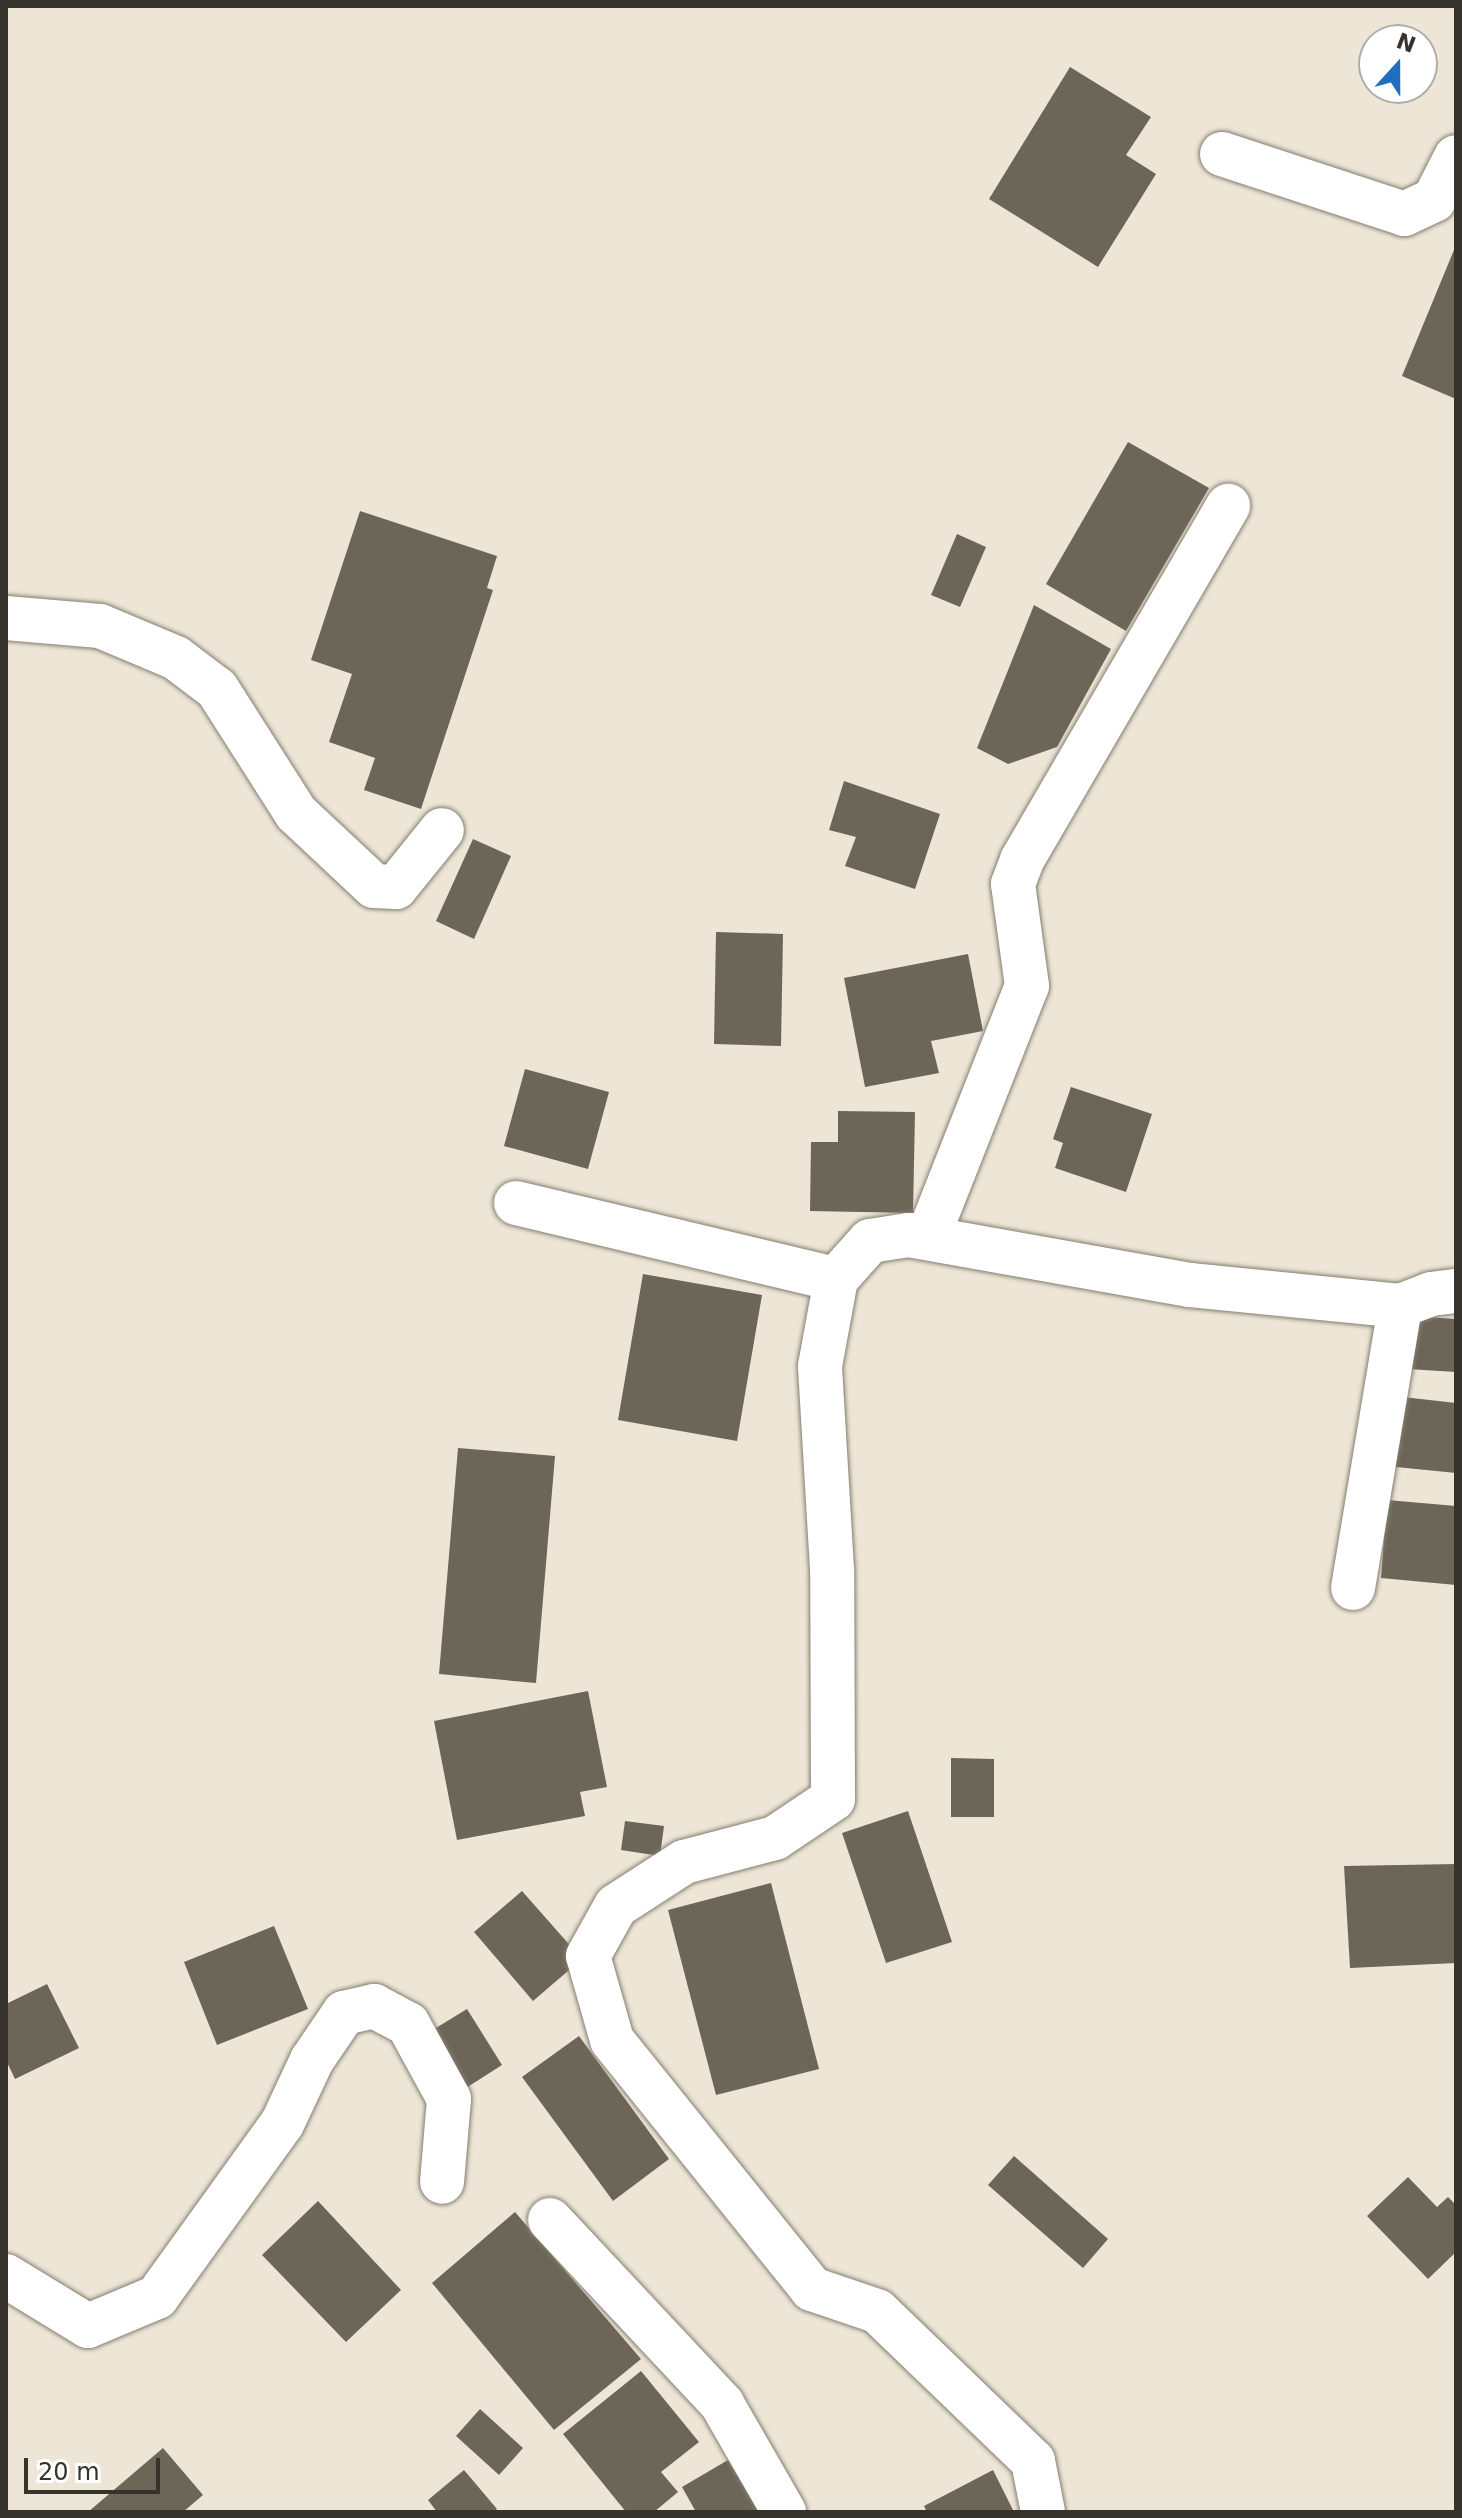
<!DOCTYPE html>
<html>
<head>
<meta charset="utf-8">
<style>
	body { margin:0 }
	#map { position:relative; width:1462px; height:2518px; overflow:hidden; background:#ede6d7; font-family:"DejaVu Sans",sans-serif }
	div>[style] { position:absolute }
	[style*='--x'] { left:calc(var(--x)*1px); top:calc(var(--y)*1px); width:calc(var(--w)*1px); rotate:calc(var(--a)*1deg) }
	.building>* { inset:0; background:#6c6658 }
	.roads { filter:drop-shadow(0 0 2px #847e70) drop-shadow(0 0 2px #847e70) }
	.minor>* { height:44px; margin:-22px; padding:0 22px; transform-origin:22px; border-radius:22px; background:#fff }
	span { translate:-50% -50%; white-space:nowrap; text-align:center; line-height:1.15; -webkit-text-stroke:8px #fff; paint-order:stroke }
	.frame { position:absolute; inset:0; border:8px solid #36332d; pointer-events:none }
	.north { position:absolute; left:1358px; top:24px; width:80px; height:80px; box-sizing:border-box; background:#fff; border:2px solid #afadab; border-radius:50%; rotate:21deg; font-size:22px; font-weight:700; line-height:32px; text-align:center; color:#36332d }
	.north::after { content:''; display:block; margin:auto; width:28px; height:36px; background:#226ebe; clip-path:polygon(50% 0,100% 100%,50% 72%,0 100%) }
	.scale { position:absolute; left:24px; top:2458px; width:136px; height:36px; box-sizing:border-box; border:4px solid #36332d; border-top:0; padding-left:10px; font-size:24px; line-height:28px; white-space:nowrap; color:#36332d; -webkit-text-stroke:6px #fff; paint-order:stroke }
</style>
</head>
<body>
<div id="map">
	<div class="building">
		<i style="clip-path:polygon(1070px 67px,1151px 117px,1126px 155px,1156px 174px,1098px 267px,989px 199px)"></i>
		<i style="clip-path:polygon(1456px 245px,1456px 399px,1402px 376px)"></i>
		<i style="clip-path:polygon(1128px 442px,1209px 488px,1126px 631px,1046px 584px)"></i>
		<i style="clip-path:polygon(360px 511px,497px 556px,487px 588px,493px 590px,421px 809px,364px 790px,375px 758px,329px 742px,352px 674px,311px 660px)"></i>
		<i style="clip-path:polygon(957px 534px,986px 547px,960px 607px,931px 595px)"></i>
		<i style="clip-path:polygon(1034px 605px,1111px 649px,1057px 747px,1008px 764px,977px 748px)"></i>
		<i style="clip-path:polygon(844px 781px,940px 814px,915px 889px,845px 866px,856px 837px,829px 830px)"></i>
		<i style="clip-path:polygon(473px 839px,511px 856px,474px 939px,436px 921px)"></i>
		<i style="clip-path:polygon(716px 932px,783px 934px,781px 1046px,714px 1044px)"></i>
		<i style="clip-path:polygon(968px 954px,983px 1031px,931px 1041px,939px 1073px,865px 1087px,844px 978px)"></i>
		<i style="clip-path:polygon(525px 1069px,609px 1092px,588px 1169px,504px 1146px)"></i>
		<i style="clip-path:polygon(1071px 1087px,1152px 1114px,1126px 1192px,1055px 1168px,1063px 1143px,1053px 1139px)"></i>
		<i style="clip-path:polygon(838px 1111px,915px 1112px,913px 1213px,810px 1211px,811px 1142px,838px 1142px)"></i>
		<i style="clip-path:polygon(643px 1274px,762px 1295px,737px 1441px,618px 1420px)"></i>
		<i style="clip-path:polygon(1412px 1316px,1456px 1319px,1456px 1372px,1408px 1369px)"></i>
		<i style="clip-path:polygon(1394px 1396px,1456px 1403px,1456px 1473px,1386px 1466px)"></i>
		<i style="clip-path:polygon(458px 1448px,555px 1456px,536px 1683px,439px 1674px)"></i>
		<i style="clip-path:polygon(1387px 1500px,1456px 1506px,1456px 1585px,1381px 1578px)"></i>
		<i style="clip-path:polygon(588px 1691px,607px 1787px,580px 1792px,585px 1816px,457px 1840px,434px 1721px)"></i>
		<i style="clip-path:polygon(951px 1758px,994px 1759px,994px 1817px,951px 1817px)"></i>
		<i style="clip-path:polygon(908px 1811px,952px 1942px,886px 1963px,842px 1833px)"></i>
		<i style="clip-path:polygon(625px 1821px,664px 1826px,660px 1856px,621px 1850px)"></i>
		<i style="clip-path:polygon(1456px 1864px,1456px 1963px,1350px 1968px,1344px 1866px)"></i>
		<i style="clip-path:polygon(771px 1883px,819px 2069px,716px 2095px,668px 1910px)"></i>
		<i style="clip-path:polygon(522px 1891px,582px 1959px,533px 2001px,474px 1932px)"></i>
		<i style="clip-path:polygon(274px 1926px,308px 2009px,217px 2045px,184px 1962px)"></i>
		<i style="clip-path:polygon(47px 1984px,79px 2048px,15px 2079px,6px 2060px,6px 2004px)"></i>
		<i style="clip-path:polygon(467px 2009px,502px 2065px,466px 2088px,431px 2031px)"></i>
		<i style="clip-path:polygon(579px 2036px,669px 2159px,613px 2201px,522px 2077px)"></i>
		<i style="clip-path:polygon(1014px 2156px,1108px 2239px,1083px 2268px,988px 2185px)"></i>
		<i style="clip-path:polygon(1408px 2177px,1437px 2207px,1448px 2197px,1456px 2205px,1456px 2252px,1428px 2279px,1367px 2216px)"></i>
		<i style="clip-path:polygon(318px 2201px,401px 2290px,346px 2342px,262px 2255px)"></i>
		<i style="clip-path:polygon(515px 2212px,641px 2359px,554px 2430px,432px 2283px)"></i>
		<i style="clip-path:polygon(641px 2371px,699px 2442px,661px 2472px,678px 2492px,654px 2512px,626px 2512px,563px 2434px)"></i>
		<i style="clip-path:polygon(480px 2409px,523px 2448px,499px 2475px,456px 2436px)"></i>
		<i style="clip-path:polygon(163px 2448px,203px 2495px,183px 2512px,88px 2512px)"></i>
		<i style="clip-path:polygon(728px 2460px,759px 2512px,696px 2512px,682px 2487px)"></i>
		<i style="clip-path:polygon(464px 2470px,497px 2509px,493px 2512px,437px 2512px,428px 2500px)"></i>
		<i style="clip-path:polygon(993px 2470px,1014px 2512px,927px 2512px,924px 2506px)"></i>
	</div>
	<div class="roads">
		<div class="minor">
			<i style="--x:1222;--y:154;--w:192;--a:18.2"></i>
			<i style="--x:1404;--y:214;--w:33;--a:-25"></i>
			<i style="--x:1434;--y:200;--w:48;--a:-62.9"></i>
			<i style="--x:6;--y:618;--w:94;--a:4.9"></i>
			<i style="--x:100;--y:626;--w:82;--a:22.8"></i>
			<i style="--x:176;--y:658;--w:51;--a:37.1"></i>
			<i style="--x:217;--y:689;--w:147;--a:57.5"></i>
			<i style="--x:296;--y:813;--w:107;--a:43.1"></i>
			<i style="--x:374;--y:886;--w:22;--a:3"></i>
			<i style="--x:396;--y:887;--w:73;--a:-51.1"></i>
			<i style="--x:516;--y:1203;--w:329;--a:13.4"></i>
			<i style="--x:928;--y:1237;--w:270;--a:-68.5"></i>
			<i style="--x:1027;--y:986;--w:103;--a:-97.8"></i>
			<i style="--x:1013;--y:884;--w:26;--a:-69"></i>
			<i style="--x:1022;--y:860;--w:410;--a:-59.8"></i>
			<i style="--x:1353;--y:1588;--w:286;--a:-80.5"></i>
			<i style="--x:550;--y:2220;--w:252;--a:46.9"></i>
			<i style="--x:722;--y:2404;--w:125;--a:60.1"></i>
			<i style="--x:6;--y:2276;--w:96;--a:31.4"></i>
			<i style="--x:88;--y:2326;--w:75;--a:-22.8"></i>
			<i style="--x:157;--y:2297;--w:213;--a:-54.2"></i>
			<i style="--x:282;--y:2124;--w:71;--a:-64.9"></i>
			<i style="--x:312;--y:2060;--w:57;--a:-55.8"></i>
			<i style="--x:344;--y:2013;--w:31;--a:-13"></i>
			<i style="--x:374;--y:2006;--w:38;--a:28"></i>
			<i style="--x:408;--y:2024;--w:85;--a:61.3"></i>
			<i style="--x:449;--y:2099;--w:83;--a:94.8"></i>
			<i style="--x:1043;--y:2512;--w:52;--a:-101.1"></i>
			<i style="--x:1033;--y:2461;--w:216;--a:-136.1"></i>
			<i style="--x:877;--y:2311;--w:69;--a:-161.3"></i>
			<i style="--x:812;--y:2289;--w:319;--a:-128.8"></i>
			<i style="--x:612;--y:2040;--w:87;--a:-105.9"></i>
			<i style="--x:588;--y:1956;--w:57;--a:-60.8"></i>
			<i style="--x:616;--y:1906;--w:81;--a:-32.9"></i>
			<i style="--x:684;--y:1862;--w:94;--a:-14.8"></i>
			<i style="--x:775;--y:1838;--w:70;--a:-33.9"></i>
			<i style="--x:833;--y:1799;--w:230;--a:-90.2"></i>
			<i style="--x:832;--y:1569;--w:203;--a:-93.4"></i>
			<i style="--x:820;--y:1366;--w:88;--a:-79.6"></i>
			<i style="--x:836;--y:1279;--w:51;--a:-48.2"></i>
			<i style="--x:870;--y:1241;--w:39;--a:-9"></i>
			<i style="--x:909;--y:1235;--w:285;--a:10.1"></i>
			<i style="--x:1190;--y:1285;--w:211;--a:5.7"></i>
			<i style="--x:1400;--y:1306;--w:33;--a:-21"></i>
			<i style="--x:1431;--y:1294;--w:25;--a:-7"></i>
		</div>
	</div>
	<div class="frame"></div>
	<div class="north">N</div>
	<div class="scale">20 m</div>
</div>
</body>
</html>
